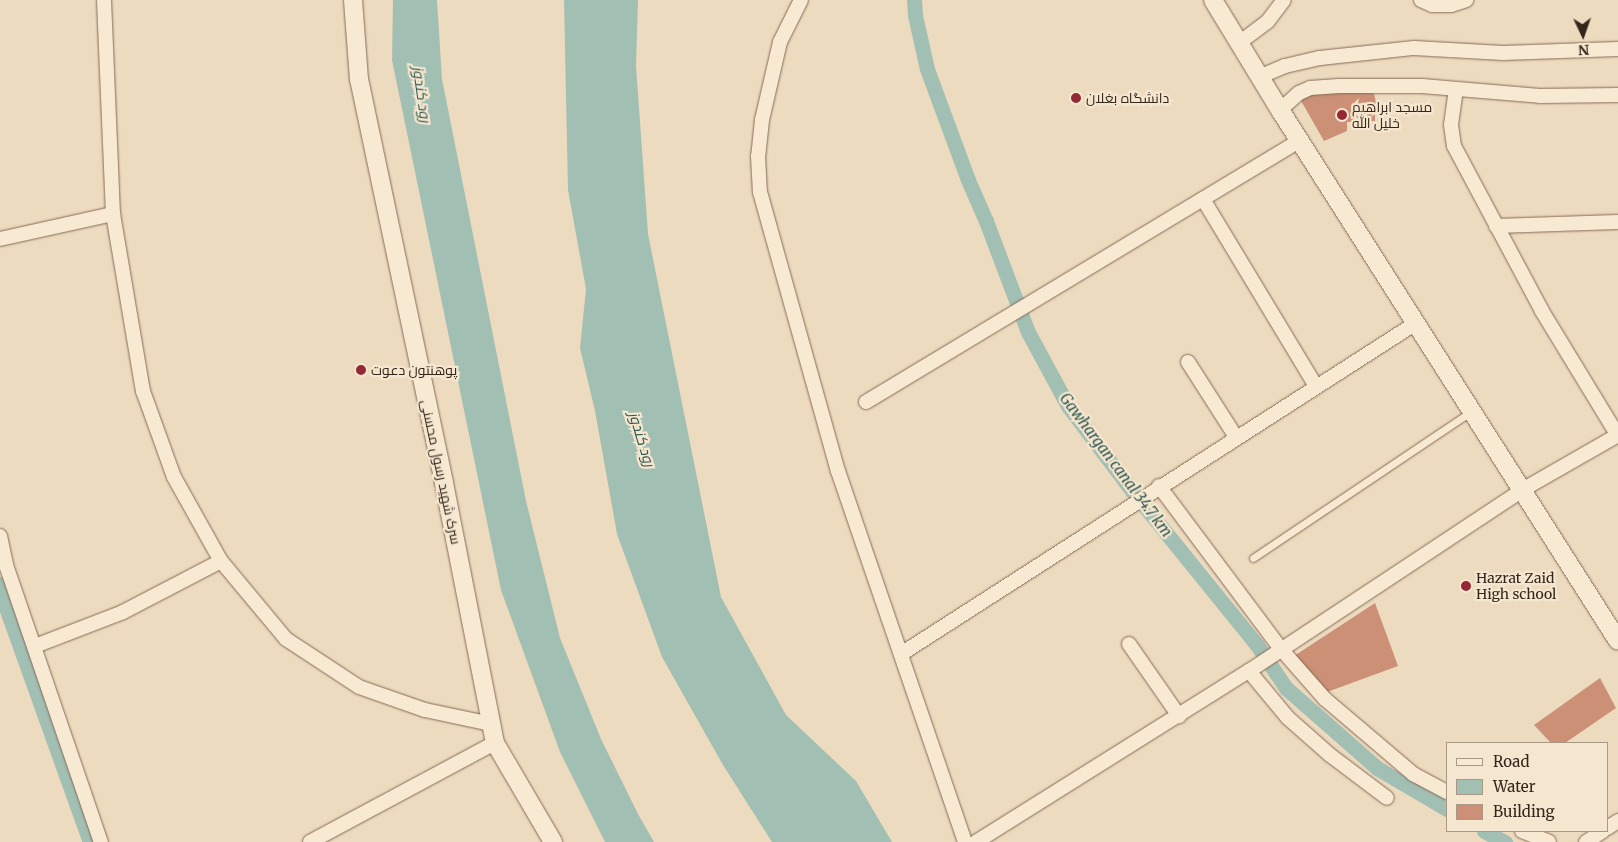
<!DOCTYPE html>
<html>
<head>
<meta charset="utf-8">
<style>
	body { margin:0 }
	#map { position:relative; width:1618px; height:842px; overflow:hidden; background:#eddbbf; font-family:Merriweather,Cairo,serif }
	div>[style] { position:absolute }
	[style*='--x'] { left:calc(var(--x)*1px); top:calc(var(--y)*1px); width:calc(var(--w)*1px); rotate:calc(var(--a)*1deg) }
	.water>* { inset:0; background:#a2bfb4 }
	.canal>* { height:15px; margin:-7.5px; padding:0 7.5px; transform-origin:7.5px; border-radius:7.5px; background:#a2bfb4 }
	.building>* { inset:0; background:#cb9075 }
	.roads { filter:drop-shadow(0 0 1px #866b58) drop-shadow(0 0 1px #866b58) }
	.service>* { height:7px; margin:-3.5px; padding:0 3.5px; transform-origin:3.5px; border-radius:3.5px; background:#f8e9d2 }
	.minor>* { height:14px; margin:-7px; padding:0 7px; transform-origin:7px; border-radius:7px; background:#f8e9d2 }
	.tertiary>* { height:18px; margin:-9px; padding:0 9px; transform-origin:9px; border-radius:9px; background:#f8e9d2 }
	.dots>* { width:14px; height:14px; translate:-50% -50%; box-sizing:border-box; border:2px solid #f5e6cf; border-radius:50% }
	span { translate:-50% -50%; white-space:nowrap; text-align:center; line-height:1.15; -webkit-text-stroke:4.5px #f5e6cf; paint-order:stroke }
	.poi-label { font-size:14px; color:#35261c }
	.left { translate:0 -50%; text-align:left }
	.street-label { font-size:14px; color:#35261c }
	.water-label { font-size:15px; color:#2b554e; font-style:italic }
	.legend { position:absolute; left:1446px; top:742px; width:162px; height:90px; box-sizing:border-box; background:#f5e6cf; border:1px solid #a89987; margin:0; padding:6px 9px; list-style:none; font-size:15px; color:#35261c }
	.legend li { display:flex; align-items:center; gap:10px; height:25px }
	.legend b { width:25px; border:1px solid #a89987 }
	.north { position:absolute; left:1558px; top:10px; width:50px; height:50px; -webkit-text-stroke:4px #f5e6cf; paint-order:stroke; rotate:177deg; font-size:14px; font-weight:700; line-height:20px; text-align:center; color:#35261c }
	.north::after { content:''; display:block; margin:auto; width:18px; height:22px; background:#35261c; clip-path:polygon(50% 0,100% 100%,50% 72%,0 100%) }
</style>
</head>
<body>
<div id="map">
	<div class="water">
		<i style="clip-path:polygon(393px 0,437px 0,442px 79px,526px 501px,560px 638px,601px 739px,638px 814px,654px 842px,605px 842px,560px 752px,501px 590px,392px 60px)"></i>
		<i style="clip-path:polygon(564px 0,638px 0,636px 66px,648px 234px,721px 597px,786px 715px,856px 781px,892px 842px,772px 842px,723px 765px,662px 657px,617px 534px,595px 411px,580px 348px,586px 289px,568px 190px)"></i>
	</div>
	<div class="canal">
		<i style="--x:914;--y:0;--w:15;--a:86"></i>
		<i style="--x:915;--y:15;--w:55;--a:77.5"></i>
		<i style="--x:927;--y:69;--w:118;--a:69.7"></i>
		<i style="--x:968;--y:180;--w:45;--a:66.3"></i>
		<i style="--x:986;--y:221;--w:119;--a:69.3"></i>
		<i style="--x:1028;--y:332;--w:84;--a:61.6"></i>
		<i style="--x:1068;--y:406;--w:108;--a:52.9"></i>
		<i style="--x:1133;--y:492;--w:197;--a:51"></i>
		<i style="--x:1257;--y:645;--w:52;--a:56"></i>
		<i style="--x:1286;--y:688;--w:121;--a:41.3"></i>
		<i style="--x:1377;--y:768;--w:81;--a:30.4"></i>
		<i style="--x:0;--y:584;--w:18;--a:77"></i>
		<i style="--x:4;--y:602;--w:255;--a:70.3"></i>
		<i style="--x:1484;--y:831;--w:24;--a:28"></i>
	</div>
	<div class="building">
		<i style="clip-path:polygon(1373px 90px,1378px 109px,1375px 109px,1375px 121px,1347px 122px,1347px 131px,1324px 141px,1300px 99px,1313px 94px)"></i>
		<i style="clip-path:polygon(1375px 603px,1398px 666px,1327px 692px,1294px 656px)"></i>
		<i style="clip-path:polygon(1600px 678px,1616px 708px,1565px 743px,1551px 743px,1534px 725px)"></i>
	</div>
	<div class="roads">
		<div class="service">
			<i style="--x:1253;--y:558;--w:264;--a:-33.9"></i>
		</div>
		<div class="minor">
			<i style="--x:104;--y:0;--w:214;--a:87.6"></i>
			<i style="--x:113;--y:214;--w:180;--a:80.4"></i>
			<i style="--x:143;--y:391;--w:91;--a:70.2"></i>
			<i style="--x:174;--y:477;--w:96;--a:60.8"></i>
			<i style="--x:221;--y:561;--w:102;--a:50.2"></i>
			<i style="--x:286;--y:639;--w:87;--a:33.3"></i>
			<i style="--x:359;--y:687;--w:70;--a:19.2"></i>
			<i style="--x:425;--y:710;--w:67;--a:12"></i>
			<i style="--x:801;--y:0;--w:47;--a:116.6"></i>
			<i style="--x:780;--y:42;--w:80;--a:103"></i>
			<i style="--x:762;--y:120;--w:36;--a:96"></i>
			<i style="--x:758;--y:156;--w:36;--a:87"></i>
			<i style="--x:760;--y:192;--w:290;--a:74.4"></i>
			<i style="--x:838;--y:471;--w:392;--a:71.1"></i>
			<i style="--x:1421;--y:0;--w:12;--a:24"></i>
			<i style="--x:1432;--y:5;--w:19;--a:0"></i>
			<i style="--x:1451;--y:5;--w:16;--a:-18"></i>
			<i style="--x:1239;--y:43;--w:36;--a:-37"></i>
			<i style="--x:1268;--y:21;--w:26;--a:-53"></i>
			<i style="--x:1259;--y:77;--w:28;--a:-23"></i>
			<i style="--x:1285;--y:66;--w:36;--a:-13"></i>
			<i style="--x:1320;--y:58;--w:95;--a:-6.1"></i>
			<i style="--x:1414;--y:48;--w:89;--a:3.2"></i>
			<i style="--x:1503;--y:53;--w:115;--a:-2"></i>
			<i style="--x:1456;--y:89;--w:36;--a:98"></i>
			<i style="--x:1451;--y:125;--w:21;--a:82"></i>
			<i style="--x:1454;--y:146;--w:187;--a:61.9"></i>
			<i style="--x:1542;--y:311;--w:146;--a:58.7"></i>
			<i style="--x:1280;--y:110;--w:25;--a:-42"></i>
			<i style="--x:1299;--y:93;--w:12;--a:-24"></i>
			<i style="--x:1310;--y:88;--w:29;--a:-4"></i>
			<i style="--x:1339;--y:86;--w:83;--a:0"></i>
			<i style="--x:1422;--y:86;--w:118;--a:4.8"></i>
			<i style="--x:1540;--y:96;--w:78;--a:-0.7"></i>
			<i style="--x:1203;--y:199;--w:218;--a:58.9"></i>
			<i style="--x:1496;--y:226;--w:122;--a:-1.9"></i>
			<i style="--x:0;--y:239;--w:116;--a:-12.5"></i>
			<i style="--x:1188;--y:362;--w:89;--a:57.4"></i>
			<i style="--x:866;--y:402;--w:506;--a:-31.08"></i>
			<i style="--x:1159;--y:486;--w:204;--a:53.2"></i>
			<i style="--x:1281;--y:649;--w:67;--a:48.7"></i>
			<i style="--x:1325;--y:699;--w:116;--a:40.4"></i>
			<i style="--x:1413;--y:774;--w:38;--a:28"></i>
			<i style="--x:0;--y:536;--w:30;--a:78"></i>
			<i style="--x:6;--y:565;--w:293;--a:71.1"></i>
			<i style="--x:1129;--y:644;--w:88;--a:55.2"></i>
			<i style="--x:35;--y:646;--w:94;--a:-21.1"></i>
			<i style="--x:123;--y:612;--w:110;--a:-27.5"></i>
			<i style="--x:901;--y:654;--w:612;--a:-32.73"></i>
			<i style="--x:1249;--y:671;--w:61;--a:50.3"></i>
			<i style="--x:1288;--y:718;--w:56;--a:41.4"></i>
			<i style="--x:1330;--y:755;--w:71;--a:37"></i>
			<i style="--x:1607;--y:828;--w:13;--a:-32"></i>
			<i style="--x:1522;--y:831;--w:29;--a:22"></i>
			<i style="--x:310;--y:842;--w:210;--a:-28.2"></i>
			<i style="--x:976;--y:842;--w:322;--a:-32.1"></i>
			<i style="--x:1249;--y:671;--w:328;--a:-33.5"></i>
			<i style="--x:1522;--y:490;--w:111;--a:-29.8"></i>
			<i style="--x:1586;--y:842;--w:20;--a:-33"></i>
		</div>
		<div class="tertiary">
			<i style="--x:353;--y:0;--w:79;--a:85.7"></i>
			<i style="--x:359;--y:79;--w:413;--a:78.1"></i>
			<i style="--x:444;--y:483;--w:265;--a:78.9"></i>
			<i style="--x:495;--y:743;--w:115;--a:59.6"></i>
			<i style="--x:1213;--y:0;--w:129;--a:58.7"></i>
			<i style="--x:1280;--y:110;--w:629;--a:57.52"></i>
		</div>
	</div>
	<div class="dots">
		<i style="left:1076px;top:98px;background:#942834"></i>
		<i style="left:1342px;top:115px;background:#942834"></i>
		<i style="left:361px;top:370px;background:#942834"></i>
		<i style="left:1466px;top:586px;background:#942834"></i>
	</div>
	<div class="poi-label">
		<span class="left" style="left:1086px;top:98px">دانشگاه بغلان</span>
		<span class="left" style="left:1352px;top:115px">مسجد ابراهیم<br>خلیل الله</span>
		<span class="left" style="left:371px;top:370px">پوهنتون دعوت</span>
		<span class="left" style="left:1476px;top:586px">Hazrat Zaid<br>High school</span>
	</div>
	<div class="street-label">
		<span style="left:441px;top:472px;rotate:78deg">سرک شهید رسول محسنی</span>
	</div>
	<div class="water-label">
		<span style="left:422px;top:94px;rotate:82deg">رود کندوز</span>
		<span style="left:642px;top:439px;rotate:73deg">رود کندوز</span>
		<span style="left:1116px;top:465px;rotate:53deg">Gawhargan canal 34.7 km</span>
	</div>
	<ul class="legend">
	<li><b style="height:6px;background:#f8e9d2"></b>Road</li>
	<li><b style="height:14px;background:#a2bfb4"></b>Water</li>
	<li><b style="height:14px;background:#cb9075"></b>Building</li>
	</ul>
	<div class="north">N</div>
</div>
</body>
</html>
